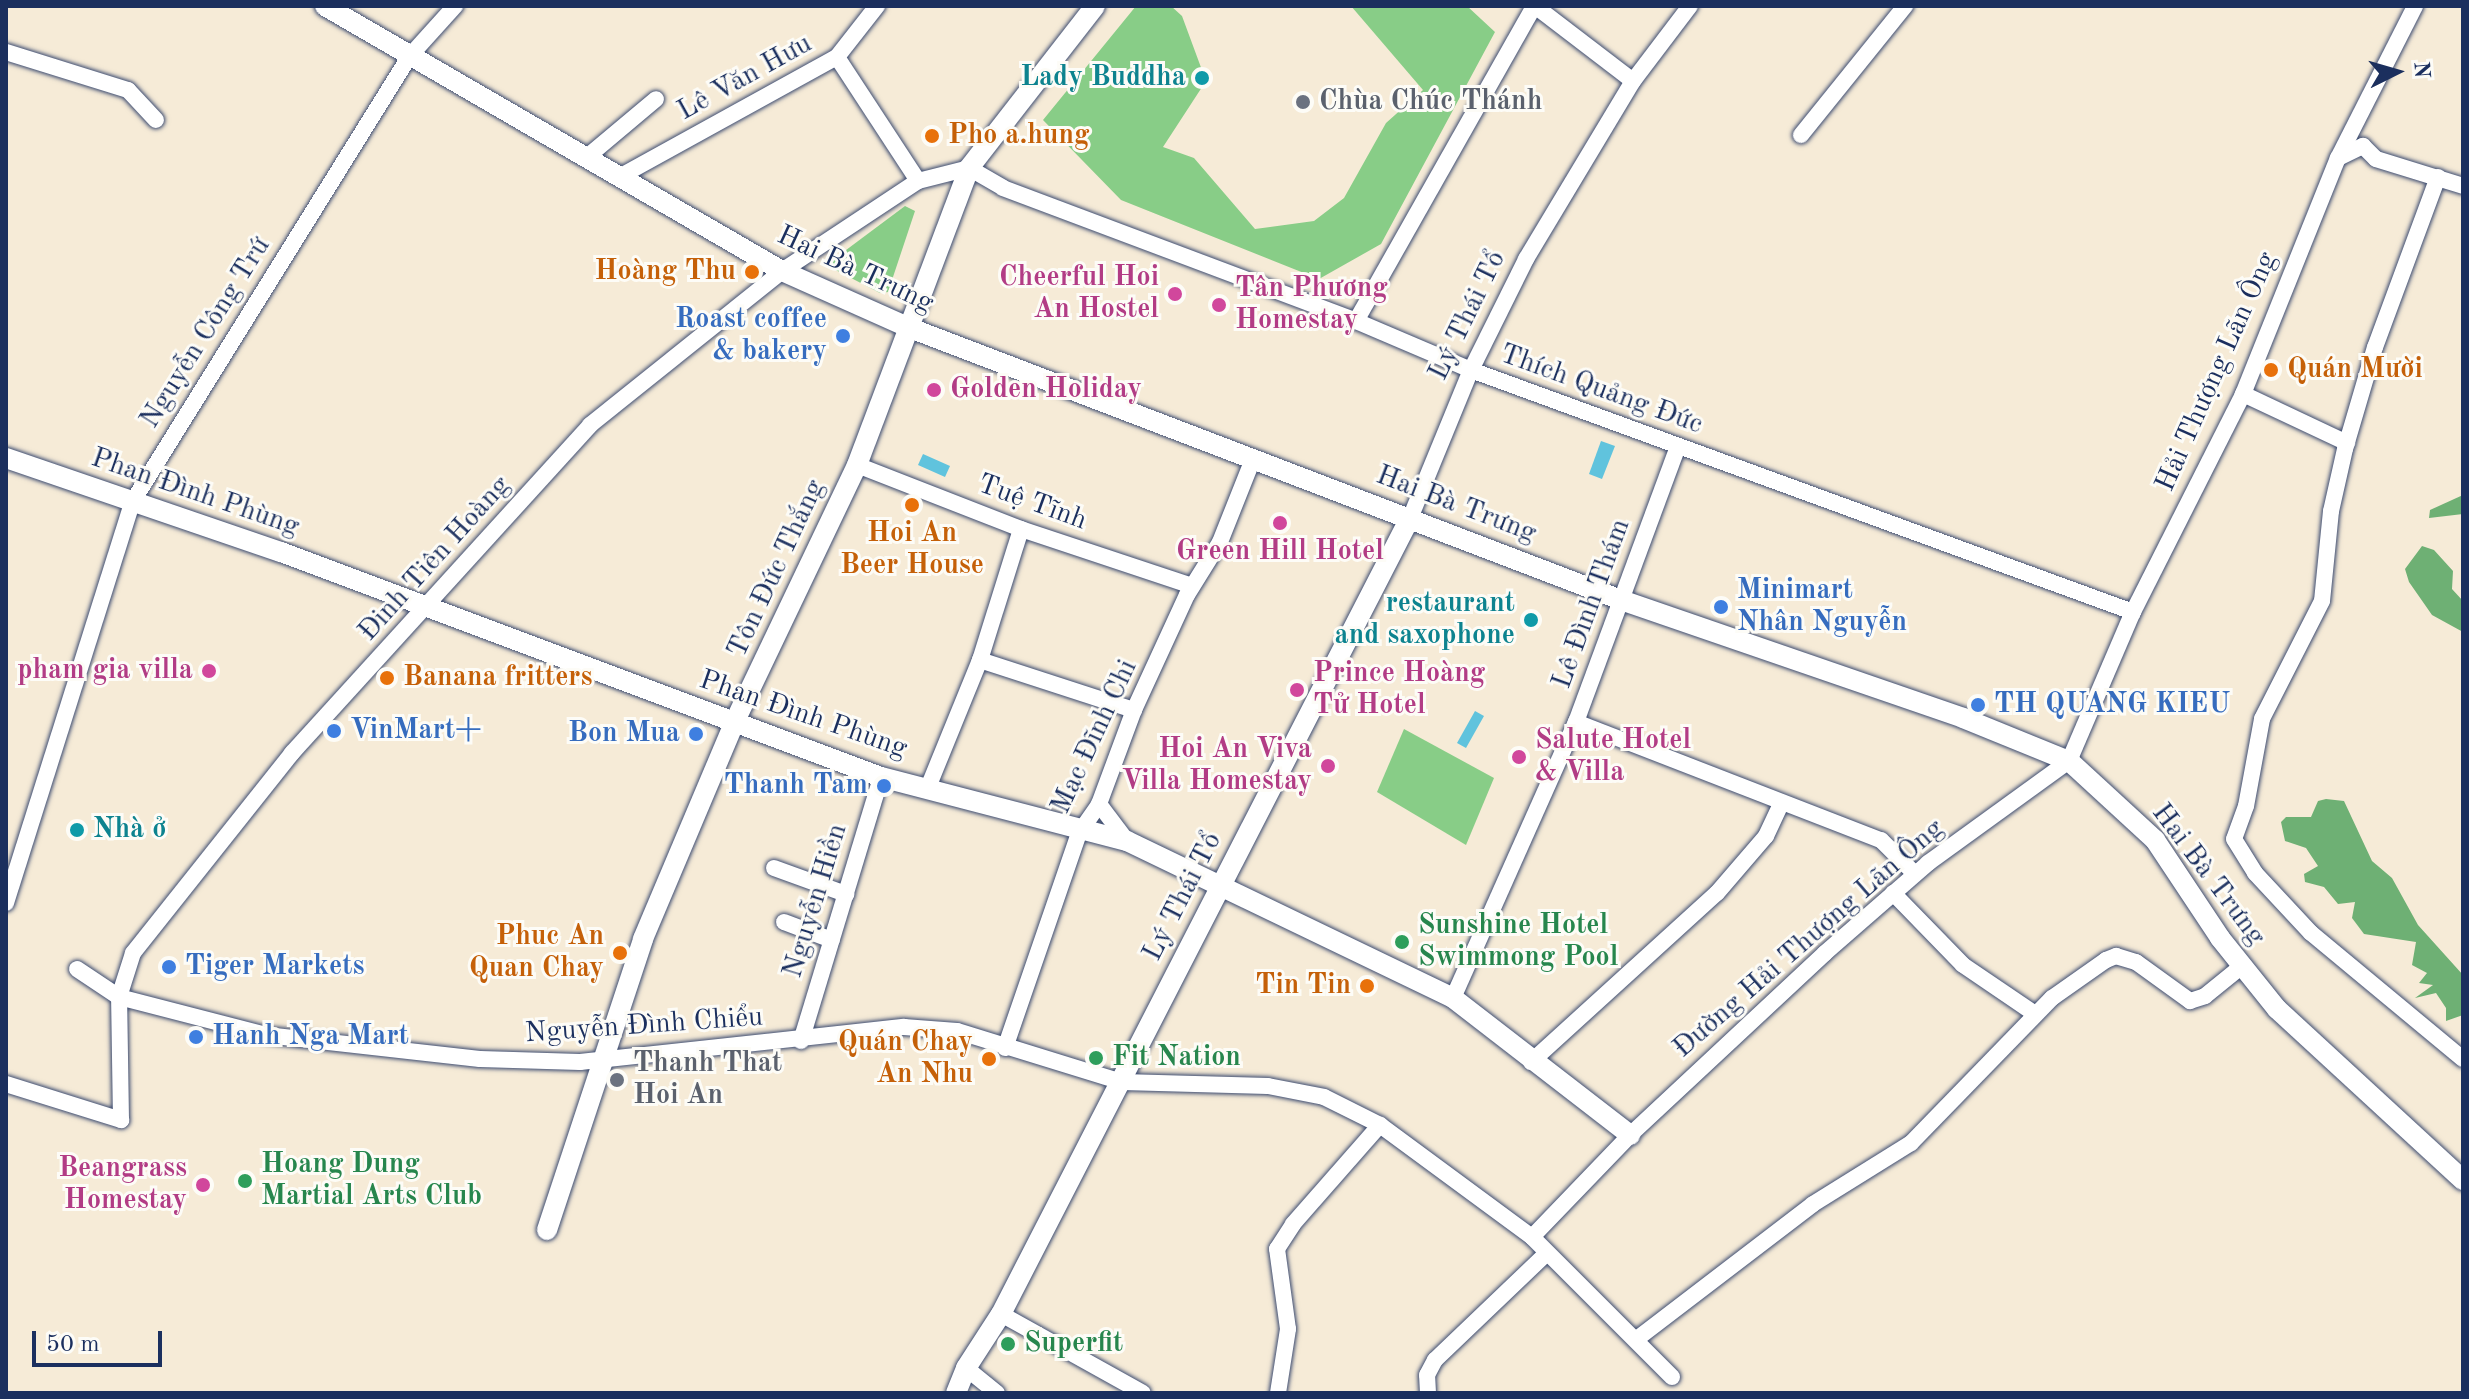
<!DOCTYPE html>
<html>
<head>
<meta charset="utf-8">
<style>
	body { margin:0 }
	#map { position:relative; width:2469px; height:1399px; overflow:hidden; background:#f6ebd7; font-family:"Old Standard TT",serif }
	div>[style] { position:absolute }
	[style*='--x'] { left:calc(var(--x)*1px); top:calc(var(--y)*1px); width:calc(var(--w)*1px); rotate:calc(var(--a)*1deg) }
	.green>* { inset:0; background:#88cd87 }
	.forest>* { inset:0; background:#6eb074 }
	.water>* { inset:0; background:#60c3dd }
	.roads { filter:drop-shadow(0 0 2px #3c4b70) drop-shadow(0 0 2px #3c4b70) }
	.minor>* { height:16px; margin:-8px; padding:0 8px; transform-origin:8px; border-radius:8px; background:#fff }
	.tertiary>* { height:20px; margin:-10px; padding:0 10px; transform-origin:10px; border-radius:10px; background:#fff }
	.dots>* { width:22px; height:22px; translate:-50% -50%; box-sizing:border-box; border:4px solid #fdfcf7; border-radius:50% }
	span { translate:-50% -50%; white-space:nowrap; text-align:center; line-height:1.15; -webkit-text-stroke:6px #fdfcf7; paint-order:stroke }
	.street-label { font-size:28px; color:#1b2f5e }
	.culture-label { font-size:28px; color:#0d838f; font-weight:700 }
	.right { translate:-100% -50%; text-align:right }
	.left { translate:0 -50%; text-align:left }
	.worship-label { font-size:28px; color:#5b616d; font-weight:700 }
	.food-label { font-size:28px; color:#c56008; font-weight:700 }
	.hotel-label { font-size:28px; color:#b23c85; font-weight:700 }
	.shop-label { font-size:28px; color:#366cbe; font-weight:700 }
	.leisure-label { font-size:28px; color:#27864d; font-weight:700 }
	.frame { position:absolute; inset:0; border:8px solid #1b2f5e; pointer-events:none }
	.north { position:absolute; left:2357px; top:32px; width:80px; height:80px; -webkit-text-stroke:6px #fdfcf7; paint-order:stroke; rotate:85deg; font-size:22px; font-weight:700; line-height:32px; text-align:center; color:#1b2f5e }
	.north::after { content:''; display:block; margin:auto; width:28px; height:36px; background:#1b2f5e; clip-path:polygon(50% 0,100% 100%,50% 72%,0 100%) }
	.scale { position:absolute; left:32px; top:1331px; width:130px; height:36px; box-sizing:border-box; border:4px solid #1b2f5e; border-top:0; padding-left:10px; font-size:24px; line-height:28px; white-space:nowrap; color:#1b2f5e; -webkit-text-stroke:6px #fdfcf7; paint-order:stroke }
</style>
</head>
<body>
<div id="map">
	<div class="green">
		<i style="clip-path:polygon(1136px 6px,1171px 6px,1182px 16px,1206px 81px,1163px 147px,1194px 158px,1255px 229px,1314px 221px,1344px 198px,1386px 123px,1423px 90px,1351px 6px,1467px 6px,1495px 32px,1381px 244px,1319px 279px,1121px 200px,1043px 120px)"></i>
		<i style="clip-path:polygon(905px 206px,915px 211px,888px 292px,880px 293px,826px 265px)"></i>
		<i style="clip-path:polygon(1404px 729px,1494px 778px,1466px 845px,1377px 792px)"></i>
	</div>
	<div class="forest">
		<i style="clip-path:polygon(2463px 495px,2463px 514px,2429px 518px,2430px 510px)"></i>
		<i style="clip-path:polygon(2422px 546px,2434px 550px,2453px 571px,2452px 589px,2463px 601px,2463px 632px,2432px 615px,2409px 582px,2405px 569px)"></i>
		<i style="clip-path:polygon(2326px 799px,2344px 801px,2372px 861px,2392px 878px,2418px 925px,2463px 975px,2463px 1015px,2446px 1021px,2446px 1008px,2436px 993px,2415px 998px,2433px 985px,2419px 983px,2427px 973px,2412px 965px,2416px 942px,2364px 934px,2352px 918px,2355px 902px,2338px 904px,2324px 887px,2305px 882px,2304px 874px,2318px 866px,2306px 848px,2285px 841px,2281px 822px,2286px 817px,2311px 817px,2318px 801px)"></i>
	</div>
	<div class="water">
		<i style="clip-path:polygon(1601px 441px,1615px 446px,1602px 479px,1589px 474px)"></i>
		<i style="clip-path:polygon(923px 454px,950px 466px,945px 477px,918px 465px)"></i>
		<i style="clip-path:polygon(1475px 711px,1484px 716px,1466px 748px,1457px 743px)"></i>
	</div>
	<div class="roads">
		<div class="minor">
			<i style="--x:1535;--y:6;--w:123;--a:37.4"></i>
			<i style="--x:6;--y:52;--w:128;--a:17.3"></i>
			<i style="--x:128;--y:90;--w:41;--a:47"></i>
			<i style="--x:837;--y:57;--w:148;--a:56.8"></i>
			<i style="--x:1801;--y:135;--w:166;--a:-51.1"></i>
			<i style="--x:587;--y:157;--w:90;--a:-40"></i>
			<i style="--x:2338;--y:158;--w:28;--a:-26"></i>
			<i style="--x:2363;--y:146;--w:18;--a:45"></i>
			<i style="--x:2376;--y:159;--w:91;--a:17.2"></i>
			<i style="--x:621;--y:176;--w:247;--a:-28.9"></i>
			<i style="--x:837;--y:57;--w:65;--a:-51.9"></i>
			<i style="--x:2438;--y:177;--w:181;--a:110.3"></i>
			<i style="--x:2375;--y:347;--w:106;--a:106.4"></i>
			<i style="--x:2345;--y:449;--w:64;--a:102.7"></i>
			<i style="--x:2331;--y:511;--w:90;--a:95.7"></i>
			<i style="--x:2322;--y:601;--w:132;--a:117"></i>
			<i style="--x:2262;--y:719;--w:88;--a:100.4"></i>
			<i style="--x:2246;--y:806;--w:35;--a:110"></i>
			<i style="--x:2234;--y:839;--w:40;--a:58"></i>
			<i style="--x:2255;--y:873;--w:82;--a:47"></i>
			<i style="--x:2311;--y:933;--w:197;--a:39.7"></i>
			<i style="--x:1356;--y:321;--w:362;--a:-60.5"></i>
			<i style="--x:2243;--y:394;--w:115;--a:25.2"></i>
			<i style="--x:857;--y:465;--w:176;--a:21.3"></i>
			<i style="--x:1021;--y:529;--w:180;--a:18.4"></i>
			<i style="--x:1411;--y:516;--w:158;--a:-67.7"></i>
			<i style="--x:1471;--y:370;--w:124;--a:-63.6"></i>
			<i style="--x:1526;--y:259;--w:208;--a:-59"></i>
			<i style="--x:1633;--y:81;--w:94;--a:-52.8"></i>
			<i style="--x:980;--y:660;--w:162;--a:18"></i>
			<i style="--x:1576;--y:722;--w:327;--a:21.2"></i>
			<i style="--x:1881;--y:840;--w:48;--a:45"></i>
			<i style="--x:929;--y:785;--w:135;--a:-67.8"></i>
			<i style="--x:980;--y:660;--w:137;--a:-72.6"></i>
			<i style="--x:1099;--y:804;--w:46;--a:52.9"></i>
			<i style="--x:774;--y:868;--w:77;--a:19.9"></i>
			<i style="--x:1893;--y:893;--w:100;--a:45.8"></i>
			<i style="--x:1963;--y:965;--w:87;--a:34.2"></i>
			<i style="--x:6;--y:903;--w:422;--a:-72.5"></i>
			<i style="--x:133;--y:501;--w:523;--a:-58.13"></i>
			<i style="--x:409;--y:57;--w:69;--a:-48"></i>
			<i style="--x:784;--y:922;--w:51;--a:20.6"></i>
			<i style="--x:77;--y:969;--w:50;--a:33.7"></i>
			<i style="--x:119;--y:997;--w:152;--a:14.5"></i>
			<i style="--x:266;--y:1035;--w:215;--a:6.4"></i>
			<i style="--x:480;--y:1059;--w:100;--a:1.7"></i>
			<i style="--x:580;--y:1062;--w:326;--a:-6.2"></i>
			<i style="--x:904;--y:1027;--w:53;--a:4.3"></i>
			<i style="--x:957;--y:1031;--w:173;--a:17.2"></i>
			<i style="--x:1122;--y:1082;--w:146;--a:1.6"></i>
			<i style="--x:1268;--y:1086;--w:57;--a:11.1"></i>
			<i style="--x:1324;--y:1097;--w:63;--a:26.6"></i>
			<i style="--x:1380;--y:1125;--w:189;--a:36.4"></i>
			<i style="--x:1532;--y:1237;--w:198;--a:45"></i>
			<i style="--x:1453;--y:998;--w:302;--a:-66"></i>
			<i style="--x:1576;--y:722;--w:294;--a:-69.7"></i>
			<i style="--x:801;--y:1041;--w:276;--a:-73.1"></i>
			<i style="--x:1005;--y:1048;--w:227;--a:-71"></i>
			<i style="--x:1079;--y:833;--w:35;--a:-55"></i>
			<i style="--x:1099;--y:804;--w:100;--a:-69.6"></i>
			<i style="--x:1134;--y:710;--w:127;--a:-65.3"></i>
			<i style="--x:1187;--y:595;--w:62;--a:-58.1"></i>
			<i style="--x:1220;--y:542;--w:89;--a:-68.3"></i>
			<i style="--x:1531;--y:1062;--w:251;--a:-42.3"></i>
			<i style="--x:1717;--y:893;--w:75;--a:-49.3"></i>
			<i style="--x:1766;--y:836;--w:35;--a:-65"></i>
			<i style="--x:6;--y:1084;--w:121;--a:17.4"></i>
			<i style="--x:121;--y:1120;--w:123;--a:-90.9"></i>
			<i style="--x:119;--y:997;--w:46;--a:-72.3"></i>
			<i style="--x:133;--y:953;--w:256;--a:-51.5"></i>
			<i style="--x:292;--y:753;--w:443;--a:-47.7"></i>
			<i style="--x:590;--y:425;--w:246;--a:-38.7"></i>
			<i style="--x:782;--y:271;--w:163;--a:-33.5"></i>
			<i style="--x:918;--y:181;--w:53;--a:-14.3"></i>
			<i style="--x:969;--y:168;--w:39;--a:30"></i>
			<i style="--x:1003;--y:188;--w:377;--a:20.6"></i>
			<i style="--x:1356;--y:321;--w:125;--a:23.1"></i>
			<i style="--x:1471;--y:370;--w:705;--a:20.08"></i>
			<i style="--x:1532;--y:1237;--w:141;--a:-46.1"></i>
			<i style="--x:1630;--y:1135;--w:267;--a:-43"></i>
			<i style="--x:1825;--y:953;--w:137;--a:-41.1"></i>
			<i style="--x:1928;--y:863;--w:174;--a:-35.9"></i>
			<i style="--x:2069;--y:761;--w:162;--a:-66.8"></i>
			<i style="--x:2133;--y:612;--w:244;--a:-63.2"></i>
			<i style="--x:2243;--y:394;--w:254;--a:-68.1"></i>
			<i style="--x:2338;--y:158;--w:170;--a:-63.1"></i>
			<i style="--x:1001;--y:1314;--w:162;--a:29.1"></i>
			<i style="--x:1638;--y:1338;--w:220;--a:-37.4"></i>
			<i style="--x:1813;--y:1204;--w:115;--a:-31.9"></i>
			<i style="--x:1911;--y:1143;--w:202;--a:-45.8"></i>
			<i style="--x:2052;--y:998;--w:66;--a:-35.1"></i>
			<i style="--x:2106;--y:960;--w:11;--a:-22"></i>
			<i style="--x:2116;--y:956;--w:21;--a:17"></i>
			<i style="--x:2136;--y:962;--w:67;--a:35.8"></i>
			<i style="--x:2190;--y:1001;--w:16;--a:-18"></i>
			<i style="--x:2205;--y:996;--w:48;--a:-39"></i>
			<i style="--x:966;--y:1368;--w:40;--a:39"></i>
			<i style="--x:1278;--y:1393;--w:65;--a:-81.1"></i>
			<i style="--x:1288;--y:1329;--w:81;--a:-97.8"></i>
			<i style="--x:1277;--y:1249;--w:30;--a:-57"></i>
			<i style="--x:1293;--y:1224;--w:132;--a:-48.7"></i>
			<i style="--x:1428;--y:1393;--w:18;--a:-93"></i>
			<i style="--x:1427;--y:1375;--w:17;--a:-62"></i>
			<i style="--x:1435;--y:1360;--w:153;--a:-43.7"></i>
		</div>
		<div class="tertiary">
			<i style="--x:325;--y:6;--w:528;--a:30.11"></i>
			<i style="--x:782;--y:271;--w:140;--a:24"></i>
			<i style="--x:910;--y:328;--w:761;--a:20.93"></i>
			<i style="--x:1621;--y:600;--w:362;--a:19"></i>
			<i style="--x:1963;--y:718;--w:114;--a:22.1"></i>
			<i style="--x:2069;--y:761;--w:117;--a:42.6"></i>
			<i style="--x:2155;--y:840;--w:118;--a:56.4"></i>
			<i style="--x:2220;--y:938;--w:91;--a:51.2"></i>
			<i style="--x:2277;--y:1009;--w:253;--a:42.6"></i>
			<i style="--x:6;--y:458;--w:291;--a:18.9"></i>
			<i style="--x:281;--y:552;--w:641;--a:20.56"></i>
			<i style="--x:881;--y:777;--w:254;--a:14.6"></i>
			<i style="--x:1127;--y:841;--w:362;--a:25.7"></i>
			<i style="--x:1453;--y:998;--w:224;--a:37.7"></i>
			<i style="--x:547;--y:1230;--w:306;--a:-71.7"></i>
			<i style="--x:643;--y:939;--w:237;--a:-67.1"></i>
			<i style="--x:735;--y:721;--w:284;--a:-64.5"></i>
			<i style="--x:857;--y:465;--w:317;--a:-69.3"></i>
			<i style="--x:969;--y:168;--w:205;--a:-52.1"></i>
			<i style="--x:956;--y:1393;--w:27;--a:-68"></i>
			<i style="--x:966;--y:1368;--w:64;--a:-57.1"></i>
			<i style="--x:1001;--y:1314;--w:897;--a:-62.81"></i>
		</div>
	</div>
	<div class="dots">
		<i style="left:1202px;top:78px;background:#0f9aa8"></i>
		<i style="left:1303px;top:102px;background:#6b7280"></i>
		<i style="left:932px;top:136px;background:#e8710a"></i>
		<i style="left:752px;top:272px;background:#e8710a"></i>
		<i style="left:1175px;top:294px;background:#d1479c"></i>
		<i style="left:1219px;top:305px;background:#d1479c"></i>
		<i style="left:843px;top:336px;background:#3f7fe0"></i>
		<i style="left:2271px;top:370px;background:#e8710a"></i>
		<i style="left:934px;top:390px;background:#d1479c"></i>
		<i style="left:912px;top:505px;background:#e8710a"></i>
		<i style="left:1280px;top:523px;background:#d1479c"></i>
		<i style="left:1721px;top:607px;background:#3f7fe0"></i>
		<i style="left:1531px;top:620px;background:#0f9aa8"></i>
		<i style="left:209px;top:671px;background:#d1479c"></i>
		<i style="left:387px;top:678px;background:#e8710a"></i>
		<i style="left:1297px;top:690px;background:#d1479c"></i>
		<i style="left:1978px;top:705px;background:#3f7fe0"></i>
		<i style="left:334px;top:731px;background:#3f7fe0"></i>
		<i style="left:696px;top:734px;background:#3f7fe0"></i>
		<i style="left:1519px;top:757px;background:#d1479c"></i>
		<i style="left:1328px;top:766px;background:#d1479c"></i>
		<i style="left:884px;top:786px;background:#3f7fe0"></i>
		<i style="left:77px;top:830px;background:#0f9aa8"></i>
		<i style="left:1402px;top:942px;background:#2e9e5b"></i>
		<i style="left:620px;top:953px;background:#e8710a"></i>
		<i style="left:169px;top:967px;background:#3f7fe0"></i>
		<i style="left:1367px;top:986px;background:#e8710a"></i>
		<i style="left:196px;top:1037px;background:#3f7fe0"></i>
		<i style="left:1096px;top:1058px;background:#2e9e5b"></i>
		<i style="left:989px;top:1059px;background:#e8710a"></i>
		<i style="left:617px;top:1080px;background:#6b7280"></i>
		<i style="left:245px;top:1181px;background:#2e9e5b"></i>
		<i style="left:203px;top:1185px;background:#d1479c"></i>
		<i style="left:1008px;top:1344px;background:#2e9e5b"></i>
	</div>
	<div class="street-label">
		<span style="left:745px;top:78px;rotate:-29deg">Lê Văn Hưu</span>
		<span style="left:855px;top:270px;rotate:25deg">Hai Bà Trưng</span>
		<span style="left:1468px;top:316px;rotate:-64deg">Lý Thái Tổ</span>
		<span style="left:206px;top:333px;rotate:-58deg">Nguyễn Công Trứ</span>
		<span style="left:2217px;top:372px;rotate:-66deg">Hải Thượng Lãn Ông</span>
		<span style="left:1601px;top:390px;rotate:20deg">Thích Quảng Đức</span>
		<span style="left:195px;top:493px;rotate:19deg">Phan Đình Phùng</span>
		<span style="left:1032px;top:503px;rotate:20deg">Tuệ Tĩnh</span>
		<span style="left:1456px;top:505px;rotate:21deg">Hai Bà Trưng</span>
		<span style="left:435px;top:559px;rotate:-48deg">Đinh Tiên Hoàng</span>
		<span style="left:777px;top:569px;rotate:-65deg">Tôn Đức Thắng</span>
		<span style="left:1592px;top:604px;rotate:-70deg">Lê Đình Thám</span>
		<span style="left:803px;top:715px;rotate:19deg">Phan Đình Phùng</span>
		<span style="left:1095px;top:737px;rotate:-65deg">Mạc Đĩnh Chi</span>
		<span style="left:2208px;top:875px;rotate:53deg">Hai Bà Trưng</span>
		<span style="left:1183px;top:897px;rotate:-63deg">Lý Thái Tổ</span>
		<span style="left:816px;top:901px;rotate:-73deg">Nguyễn Hiền</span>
		<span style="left:1809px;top:939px;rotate:-41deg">Đường Hải Thượng Lãn Ông</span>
		<span style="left:644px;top:1026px;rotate:-4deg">Nguyễn Đình Chiểu</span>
	</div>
	<div class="culture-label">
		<span class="right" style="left:1186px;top:78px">Lady Buddha</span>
		<span class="right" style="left:1515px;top:620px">restaurant<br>and saxophone</span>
		<span class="left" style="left:93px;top:830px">Nhà ở</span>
	</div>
	<div class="worship-label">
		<span class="left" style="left:1319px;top:102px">Chùa Chúc Thánh</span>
		<span class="left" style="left:633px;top:1080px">Thanh That<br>Hoi An</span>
	</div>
	<div class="food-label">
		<span class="left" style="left:948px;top:136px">Pho a.hung</span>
		<span class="right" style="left:736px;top:272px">Hoàng Thu</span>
		<span class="left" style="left:2287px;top:370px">Quán Mười</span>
		<span style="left:912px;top:550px">Hoi An<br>Beer House</span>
		<span class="left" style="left:403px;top:678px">Banana fritters</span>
		<span class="right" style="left:604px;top:953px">Phuc An<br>Quan Chay</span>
		<span class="right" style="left:1351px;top:986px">Tin Tin</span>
		<span class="right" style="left:973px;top:1059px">Quán Chay<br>An Nhu</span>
	</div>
	<div class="hotel-label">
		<span class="right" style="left:1159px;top:294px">Cheerful Hoi<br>An Hostel</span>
		<span class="left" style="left:1235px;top:305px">Tân Phương<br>Homestay</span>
		<span class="left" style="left:950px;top:390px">Golden Holiday</span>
		<span style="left:1280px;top:552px">Green Hill Hotel</span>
		<span class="right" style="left:193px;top:671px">pham gia villa</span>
		<span class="left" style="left:1313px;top:690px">Prince Hoàng<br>Tử Hotel</span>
		<span class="left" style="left:1535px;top:757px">Salute Hotel<br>&amp; Villa</span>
		<span class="right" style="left:1312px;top:766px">Hoi An Viva<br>Villa Homestay</span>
		<span class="right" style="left:187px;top:1185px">Beangrass<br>Homestay</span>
	</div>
	<div class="shop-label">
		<span class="right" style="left:827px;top:336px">Roast coffee<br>&amp; bakery</span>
		<span class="left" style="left:1737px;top:607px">Minimart<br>Nhân Nguyễn</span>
		<span class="left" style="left:1994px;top:705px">TH QUANG KIEU</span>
		<span class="left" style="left:350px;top:731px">VinMart+</span>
		<span class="right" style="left:680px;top:734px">Bon Mua</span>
		<span class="right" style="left:868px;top:786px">Thanh Tam</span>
		<span class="left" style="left:185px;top:967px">Tiger Markets</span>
		<span class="left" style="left:212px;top:1037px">Hanh Nga Mart</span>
	</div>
	<div class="leisure-label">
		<span class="left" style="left:1418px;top:942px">Sunshine Hotel<br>Swimmong Pool</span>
		<span class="left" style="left:1112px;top:1058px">Fit Nation</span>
		<span class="left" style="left:261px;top:1181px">Hoang Dung<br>Martial Arts Club</span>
		<span class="left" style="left:1024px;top:1344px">Superfit</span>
	</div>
	<div class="frame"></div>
	<div class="north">N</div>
	<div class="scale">50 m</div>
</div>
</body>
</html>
